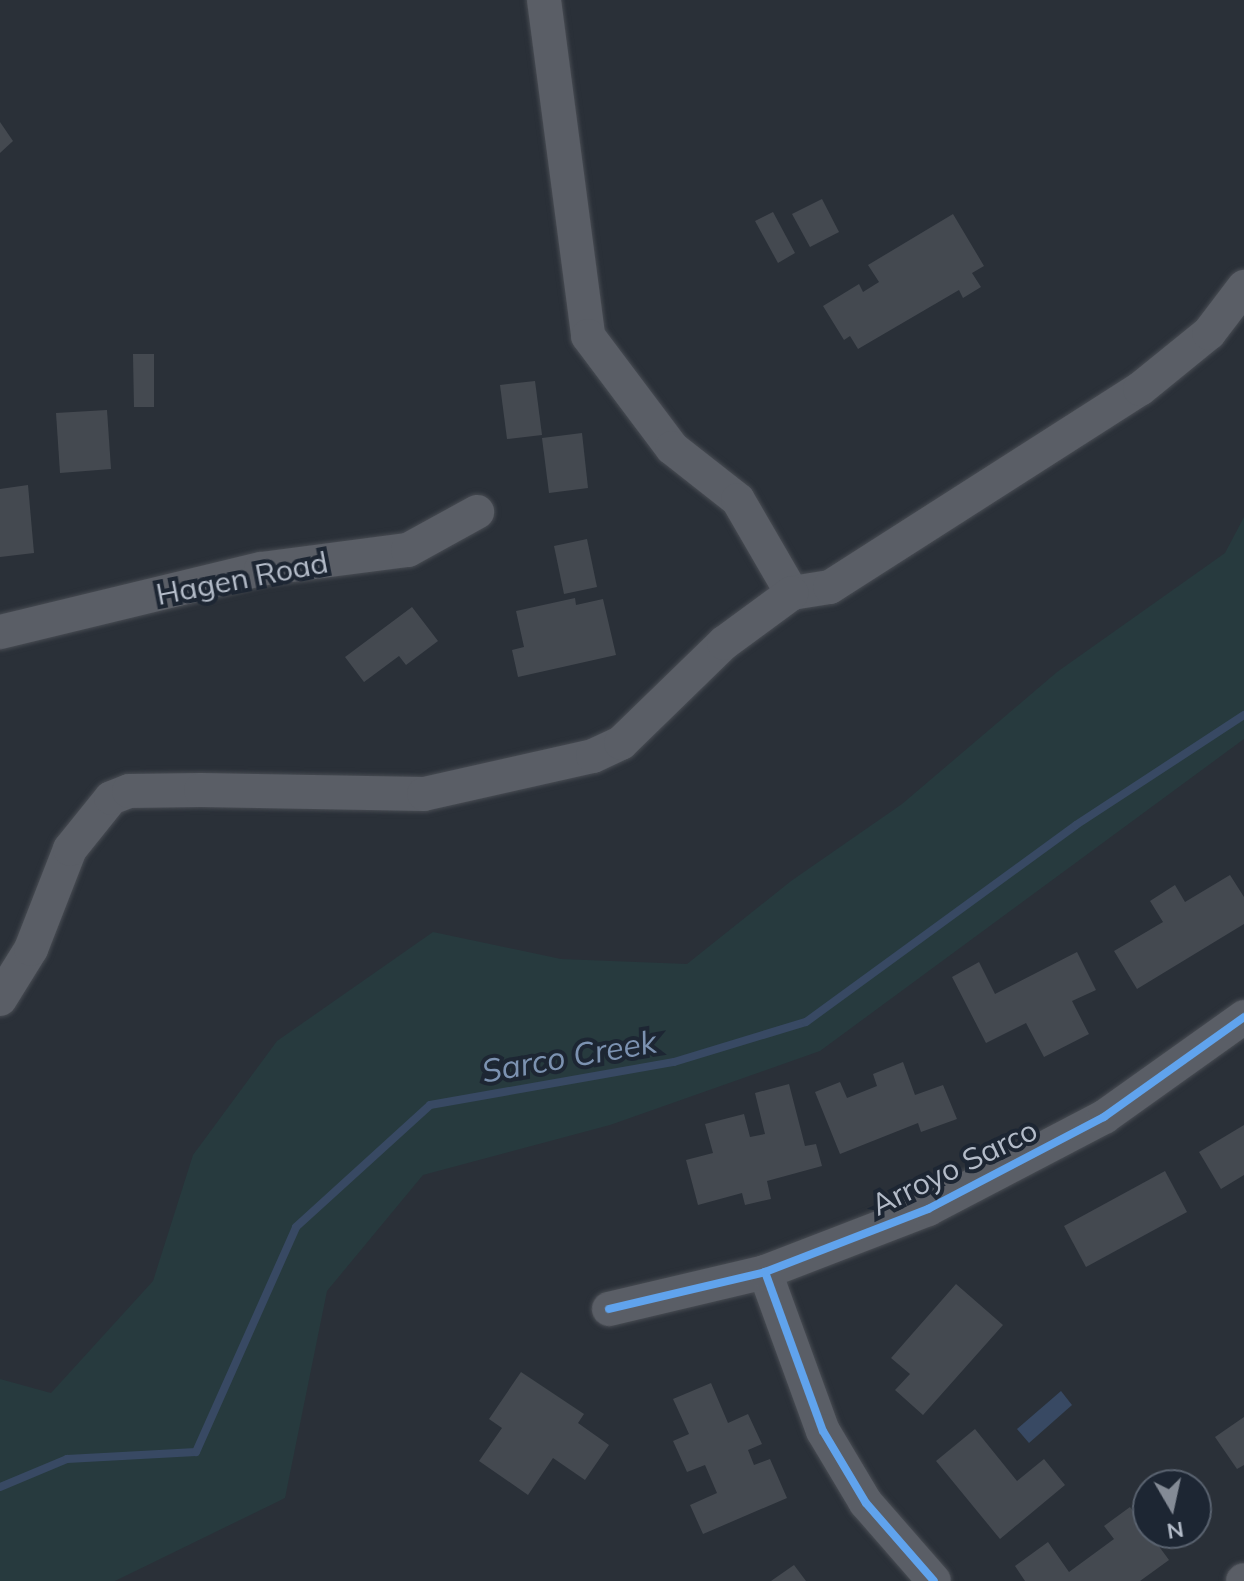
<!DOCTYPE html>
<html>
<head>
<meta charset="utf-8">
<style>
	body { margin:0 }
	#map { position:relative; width:1244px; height:1581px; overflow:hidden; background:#2a3038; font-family:Mulish,sans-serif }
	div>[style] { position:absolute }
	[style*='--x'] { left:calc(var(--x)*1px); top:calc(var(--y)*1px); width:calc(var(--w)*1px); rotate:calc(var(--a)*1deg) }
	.green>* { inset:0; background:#273a3e }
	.water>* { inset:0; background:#384963 }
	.stream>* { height:8px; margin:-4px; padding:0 4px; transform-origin:4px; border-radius:4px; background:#384963 }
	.building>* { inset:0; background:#444950 }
	.roads { filter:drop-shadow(0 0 2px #484c53) drop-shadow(0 0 2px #484c53) }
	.minor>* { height:34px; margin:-17px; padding:0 17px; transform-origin:17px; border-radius:17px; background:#5a5e66 }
	.cycleway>* { height:8px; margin:-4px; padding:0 4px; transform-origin:4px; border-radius:4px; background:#60a3ed }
	span { translate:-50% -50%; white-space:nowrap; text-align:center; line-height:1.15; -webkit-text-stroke:8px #1d2633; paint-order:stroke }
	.street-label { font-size:30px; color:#b4bcc9 }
	.water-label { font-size:32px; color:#7c92b1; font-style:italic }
	.north { position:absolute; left:1132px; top:1469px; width:80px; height:80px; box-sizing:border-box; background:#1d2633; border:2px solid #59626f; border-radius:50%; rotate:171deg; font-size:22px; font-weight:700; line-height:32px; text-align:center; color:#b4bcc9 }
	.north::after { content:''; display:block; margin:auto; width:28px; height:36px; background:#848b96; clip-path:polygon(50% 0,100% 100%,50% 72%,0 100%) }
</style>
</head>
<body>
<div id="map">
	<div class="green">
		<i style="clip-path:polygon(1244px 517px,1244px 739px,820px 1051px,610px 1125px,423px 1175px,327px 1291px,285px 1498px,115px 1581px,0 1581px,0 1379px,51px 1393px,153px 1281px,193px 1155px,277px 1041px,433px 932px,561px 959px,687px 964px,791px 881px,902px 804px,1057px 672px,1225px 553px)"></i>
	</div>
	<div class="water">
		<i style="clip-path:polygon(1061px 1391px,1072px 1405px,1029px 1443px,1017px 1429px)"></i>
	</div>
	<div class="stream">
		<i style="--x:0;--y:1487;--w:73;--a:-22.7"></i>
		<i style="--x:67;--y:1459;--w:129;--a:-3.1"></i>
		<i style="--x:196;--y:1452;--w:246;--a:-66"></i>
		<i style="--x:296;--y:1227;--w:181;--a:-42.3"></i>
		<i style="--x:430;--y:1105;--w:248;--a:-10"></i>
		<i style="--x:674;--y:1062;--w:138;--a:-16.9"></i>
		<i style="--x:806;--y:1022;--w:334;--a:-36.1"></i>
		<i style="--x:1076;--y:825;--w:201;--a:-33.2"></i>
	</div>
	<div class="building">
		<i style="clip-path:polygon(0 122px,13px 141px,0 153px)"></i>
		<i style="clip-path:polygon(822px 199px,839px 232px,810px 247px,792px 214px)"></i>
		<i style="clip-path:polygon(773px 212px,795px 253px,778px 263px,755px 221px)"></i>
		<i style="clip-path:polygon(953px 214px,984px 266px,972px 273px,981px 287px,963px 298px,959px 290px,858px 349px,850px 336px,844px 340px,823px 306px,859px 284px,863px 292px,879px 282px,868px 265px)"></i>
		<i style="clip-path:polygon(133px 354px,154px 354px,154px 407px,134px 407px)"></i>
		<i style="clip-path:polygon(535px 381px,542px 435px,507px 439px,500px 385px)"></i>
		<i style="clip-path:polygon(107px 410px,111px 469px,60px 473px,56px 413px)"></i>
		<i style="clip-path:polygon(582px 433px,588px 488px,549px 493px,542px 438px)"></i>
		<i style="clip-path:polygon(28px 485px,34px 553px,0 557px,0 489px)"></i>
		<i style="clip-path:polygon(587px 539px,597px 587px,564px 594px,554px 546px)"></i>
		<i style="clip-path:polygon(575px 598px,576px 605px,603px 599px,616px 655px,518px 677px,512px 650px,524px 647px,516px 611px)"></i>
		<i style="clip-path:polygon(412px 607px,438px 641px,406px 665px,399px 656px,364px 682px,345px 657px)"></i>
		<i style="clip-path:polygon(1230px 875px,1244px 897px,1244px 924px,1137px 989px,1114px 951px,1163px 922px,1150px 901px,1175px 885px,1185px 902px)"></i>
		<i style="clip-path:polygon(1077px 952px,1096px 990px,1072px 1001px,1089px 1034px,1044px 1057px,1026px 1023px,986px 1043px,952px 977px,979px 962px,995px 994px)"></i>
		<i style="clip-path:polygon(903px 1062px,915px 1095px,943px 1085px,957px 1119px,921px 1132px,918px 1123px,840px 1154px,815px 1092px,840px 1082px,847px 1098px,877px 1086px,873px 1074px)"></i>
		<i style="clip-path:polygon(789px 1084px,805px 1146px,816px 1144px,822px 1166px,767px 1181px,771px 1199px,745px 1205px,742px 1193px,698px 1205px,686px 1160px,713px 1153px,705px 1124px,744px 1114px,750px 1137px,765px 1134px,755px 1093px)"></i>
		<i style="clip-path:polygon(1244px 1125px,1244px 1175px,1221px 1189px,1199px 1152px)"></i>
		<i style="clip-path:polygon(1165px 1171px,1187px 1212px,1086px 1267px,1064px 1226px)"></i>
		<i style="clip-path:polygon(956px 1284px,1003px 1325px,923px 1415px,895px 1390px,910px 1374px,891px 1358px)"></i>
		<i style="clip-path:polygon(521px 1372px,584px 1414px,578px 1423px,609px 1445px,585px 1480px,553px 1458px,528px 1495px,479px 1461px,502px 1428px,489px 1419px)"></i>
		<i style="clip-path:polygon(711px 1383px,728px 1423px,748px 1414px,762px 1444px,748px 1450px,754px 1465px,770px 1459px,787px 1498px,703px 1534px,690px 1505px,717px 1493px,705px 1465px,687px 1472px,673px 1441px,689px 1434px,673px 1399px)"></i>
		<i style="clip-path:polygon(1244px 1417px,1244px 1465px,1237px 1469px,1215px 1437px)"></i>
		<i style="clip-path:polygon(975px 1429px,1017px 1481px,1044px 1459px,1065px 1485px,1000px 1539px,936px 1461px)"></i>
		<i style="clip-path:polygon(1130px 1507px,1169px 1560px,1140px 1581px,1025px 1581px,1015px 1566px,1048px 1542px,1069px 1572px,1114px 1539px,1104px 1526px)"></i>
		<i style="clip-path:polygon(794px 1565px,806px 1581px,771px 1581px)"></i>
	</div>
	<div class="roads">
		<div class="minor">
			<i style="--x:544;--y:0;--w:339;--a:82.5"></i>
			<i style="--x:588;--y:336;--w:140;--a:53.1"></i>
			<i style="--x:672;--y:448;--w:84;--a:38.2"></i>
			<i style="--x:738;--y:500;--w:108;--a:59.9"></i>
			<i style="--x:792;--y:593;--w:38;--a:-9"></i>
			<i style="--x:830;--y:587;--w:368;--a:-32.6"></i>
			<i style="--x:1140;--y:389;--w:89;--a:-39.1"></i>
			<i style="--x:1209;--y:333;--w:58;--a:-52.7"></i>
			<i style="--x:0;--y:632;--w:268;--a:-13.6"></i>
			<i style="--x:261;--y:569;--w:148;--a:-7.4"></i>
			<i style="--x:408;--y:550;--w:79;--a:-28.8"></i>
			<i style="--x:0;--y:999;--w:59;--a:-58.2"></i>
			<i style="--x:31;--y:949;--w:107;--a:-68.7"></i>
			<i style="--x:70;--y:849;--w:65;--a:-51.2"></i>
			<i style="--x:111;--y:798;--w:19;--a:-21"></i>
			<i style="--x:129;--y:791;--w:72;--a:-0.8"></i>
			<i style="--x:201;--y:790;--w:223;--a:1"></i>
			<i style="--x:424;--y:794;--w:173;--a:-12.7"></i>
			<i style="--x:593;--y:756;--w:31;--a:-25"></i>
			<i style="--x:621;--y:743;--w:144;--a:-44.2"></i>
			<i style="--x:724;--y:643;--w:84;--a:-36.3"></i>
			<i style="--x:765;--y:1272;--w:169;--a:70"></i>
			<i style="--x:823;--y:1431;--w:84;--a:59.2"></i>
			<i style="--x:866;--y:1503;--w:103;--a:48.9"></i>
			<i style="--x:609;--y:1309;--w:160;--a:-13.3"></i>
			<i style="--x:765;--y:1272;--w:175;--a:-21.1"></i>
			<i style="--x:928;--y:1209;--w:199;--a:-27.6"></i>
			<i style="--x:1104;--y:1117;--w:172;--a:-35.5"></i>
			<i style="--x:1243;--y:1581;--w:1;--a:-45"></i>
		</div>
	</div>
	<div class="cycleway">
		<i style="--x:765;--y:1272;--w:169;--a:70"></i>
		<i style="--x:823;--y:1431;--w:84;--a:59.2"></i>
		<i style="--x:866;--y:1503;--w:103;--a:48.9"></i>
		<i style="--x:609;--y:1309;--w:160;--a:-13.3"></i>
		<i style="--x:765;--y:1272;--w:175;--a:-21.1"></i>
		<i style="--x:928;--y:1209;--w:199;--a:-27.6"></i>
		<i style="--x:1104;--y:1117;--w:172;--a:-35.5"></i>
	</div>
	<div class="street-label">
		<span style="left:242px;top:578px;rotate:-11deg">Hagen Road</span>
		<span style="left:954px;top:1167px;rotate:-26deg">Arroyo Sarco</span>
	</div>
	<div class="water-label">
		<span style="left:569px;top:1056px;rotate:-10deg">Sarco Creek</span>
	</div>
	<div class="north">N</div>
</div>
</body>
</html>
